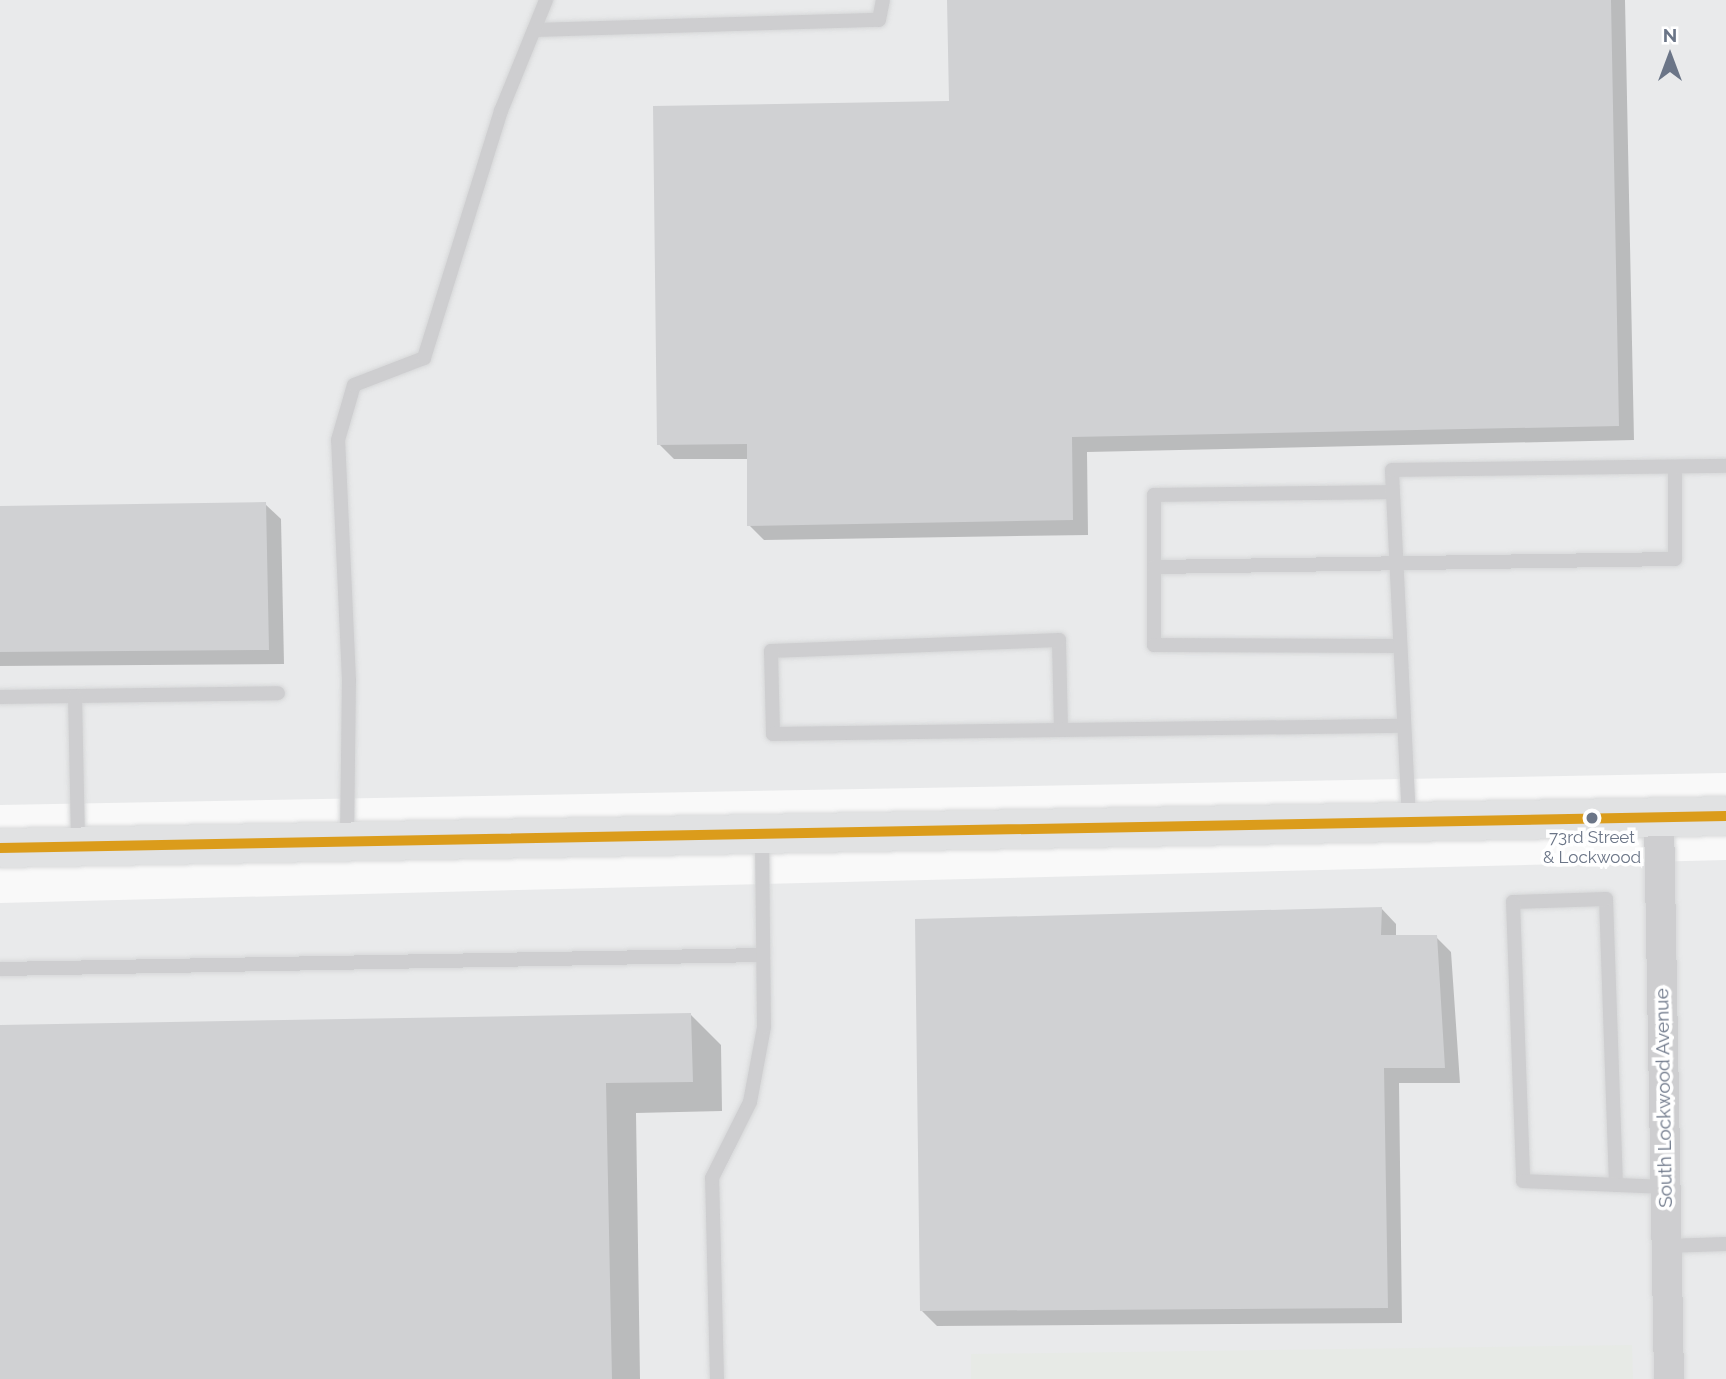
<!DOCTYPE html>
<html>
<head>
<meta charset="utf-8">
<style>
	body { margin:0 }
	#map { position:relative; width:1726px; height:1379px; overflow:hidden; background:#f9f9f9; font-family:Raleway,sans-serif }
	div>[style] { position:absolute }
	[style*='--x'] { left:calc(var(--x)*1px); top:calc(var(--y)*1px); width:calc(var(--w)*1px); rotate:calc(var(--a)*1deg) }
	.built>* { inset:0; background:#e9eaeb }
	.green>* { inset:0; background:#e7eae6 }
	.shadow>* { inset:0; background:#0003 }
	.building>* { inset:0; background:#d0d1d3 }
	.roads { filter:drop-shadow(0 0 2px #d6d7d8) drop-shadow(0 0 2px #d6d7d8) }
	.lane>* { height:14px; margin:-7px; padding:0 7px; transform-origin:7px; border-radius:7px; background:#ceced0 }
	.street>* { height:30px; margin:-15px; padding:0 15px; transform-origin:15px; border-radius:15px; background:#ceced0 }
	.secondary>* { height:38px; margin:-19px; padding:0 19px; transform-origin:19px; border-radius:19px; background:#e1e2e3 }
	.bus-1>* { height:10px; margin:-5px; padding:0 5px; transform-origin:5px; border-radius:5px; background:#db9c1b }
	.dots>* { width:19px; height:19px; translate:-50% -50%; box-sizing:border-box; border:4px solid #fff; border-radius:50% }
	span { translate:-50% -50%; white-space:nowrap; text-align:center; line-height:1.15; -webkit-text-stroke:7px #fff; paint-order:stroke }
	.bus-label { font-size:17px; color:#6b7587 }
	.street-label { font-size:19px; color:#6b7587 }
	.north { position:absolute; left:1635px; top:21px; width:70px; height:70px; -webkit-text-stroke:5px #fff; paint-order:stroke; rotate:0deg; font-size:19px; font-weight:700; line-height:28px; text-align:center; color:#6b7587 }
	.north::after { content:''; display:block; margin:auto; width:24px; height:32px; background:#6b7587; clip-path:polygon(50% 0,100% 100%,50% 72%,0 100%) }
</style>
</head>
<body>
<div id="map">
	<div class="built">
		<i style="clip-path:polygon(0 0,1726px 0,1726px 773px,0 805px)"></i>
		<i style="clip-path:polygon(1726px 860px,1726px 1379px,0 1379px,0 903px)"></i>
	</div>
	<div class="green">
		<i style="clip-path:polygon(1632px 1345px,1633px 1379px,971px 1379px,971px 1354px)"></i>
	</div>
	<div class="shadow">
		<i style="clip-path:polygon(948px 0,1625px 0,1634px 440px,1087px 452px,1088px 535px,764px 540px,749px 525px,748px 459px,674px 459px,659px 444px,950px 102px)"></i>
		<i style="clip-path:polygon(265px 504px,281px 519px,284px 664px,0 666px,0 508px)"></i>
		<i style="clip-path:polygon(1381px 908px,1396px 924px,1396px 937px,1436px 937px,1451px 952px,1460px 1083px,1399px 1083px,1402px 1323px,937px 1326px,922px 1311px)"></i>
		<i style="clip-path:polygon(691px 1015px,721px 1045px,722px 1111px,636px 1113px,640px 1379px,0 1379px,0 1027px)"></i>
	</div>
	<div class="building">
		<i style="clip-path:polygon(947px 0,1611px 0,1619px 426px,1072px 437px,1073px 520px,747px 526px,747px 444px,657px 445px,653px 106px,949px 101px)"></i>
		<i style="clip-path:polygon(266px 502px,269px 650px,0 652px,0 506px)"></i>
		<i style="clip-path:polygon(1382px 907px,1381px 935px,1437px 935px,1445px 1068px,1384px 1068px,1388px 1308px,920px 1311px,915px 919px)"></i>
		<i style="clip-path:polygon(691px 1013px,693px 1082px,606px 1083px,612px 1379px,0 1379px,0 1025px)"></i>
	</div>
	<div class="roads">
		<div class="lane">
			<i style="--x:534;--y:30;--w:345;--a:-1.7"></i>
			<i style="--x:879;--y:20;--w:20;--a:-79"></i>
			<i style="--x:1392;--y:492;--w:238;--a:179.3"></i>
			<i style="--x:1154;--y:495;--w:150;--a:90"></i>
			<i style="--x:1154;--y:645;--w:246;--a:0.2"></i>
			<i style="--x:1154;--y:567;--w:521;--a:-0.88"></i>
			<i style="--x:1675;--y:559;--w:92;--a:-90"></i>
			<i style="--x:75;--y:696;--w:203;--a:-0.8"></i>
			<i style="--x:0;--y:697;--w:75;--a:-0.8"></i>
			<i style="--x:75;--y:696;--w:149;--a:88.8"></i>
			<i style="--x:1061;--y:730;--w:90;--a:-91.3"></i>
			<i style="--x:1059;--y:640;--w:288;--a:177.8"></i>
			<i style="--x:771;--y:651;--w:83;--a:88.6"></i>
			<i style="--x:773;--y:734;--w:288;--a:-0.8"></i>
			<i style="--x:1061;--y:730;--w:343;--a:-0.7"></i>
			<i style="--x:1409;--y:820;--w:350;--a:-92.8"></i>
			<i style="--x:1392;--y:470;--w:334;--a:-0.7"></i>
			<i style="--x:347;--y:841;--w:161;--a:-89.3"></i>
			<i style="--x:349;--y:680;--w:240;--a:-92.6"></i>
			<i style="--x:338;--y:440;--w:57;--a:-73.8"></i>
			<i style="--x:354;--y:385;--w:75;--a:-21.1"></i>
			<i style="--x:424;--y:358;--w:259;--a:-72.7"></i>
			<i style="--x:501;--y:111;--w:120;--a:-67.9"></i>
			<i style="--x:0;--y:969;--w:763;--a:-1.05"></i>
			<i style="--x:1616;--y:1185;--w:286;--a:-92"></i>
			<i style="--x:1606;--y:899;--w:93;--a:178.2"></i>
			<i style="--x:1513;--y:902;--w:279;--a:87.9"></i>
			<i style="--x:1523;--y:1181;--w:142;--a:2.4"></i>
			<i style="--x:1666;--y:1246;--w:60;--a:-1.9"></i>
			<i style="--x:717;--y:1379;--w:201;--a:-91.4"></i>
			<i style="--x:712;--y:1178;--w:85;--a:-63.4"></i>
			<i style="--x:750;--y:1102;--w:76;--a:-79.4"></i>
			<i style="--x:764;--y:1027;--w:193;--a:-90.6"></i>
		</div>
		<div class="street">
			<i style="--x:1659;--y:818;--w:561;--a:88.98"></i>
		</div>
		<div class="secondary">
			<i style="--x:0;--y:848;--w:1726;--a:-1.06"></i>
		</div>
	</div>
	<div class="bus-1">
		<i style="--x:0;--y:848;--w:1726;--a:-1.06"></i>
	</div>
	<div class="dots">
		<i style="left:1592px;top:818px;background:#6b7587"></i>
	</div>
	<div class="bus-label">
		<span style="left:1592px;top:848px">73rd Street<br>&amp; Lockwood</span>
	</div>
	<div class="street-label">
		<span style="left:1664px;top:1098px;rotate:-91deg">South Lockwood Avenue</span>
	</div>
	<div class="north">N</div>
</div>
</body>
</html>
